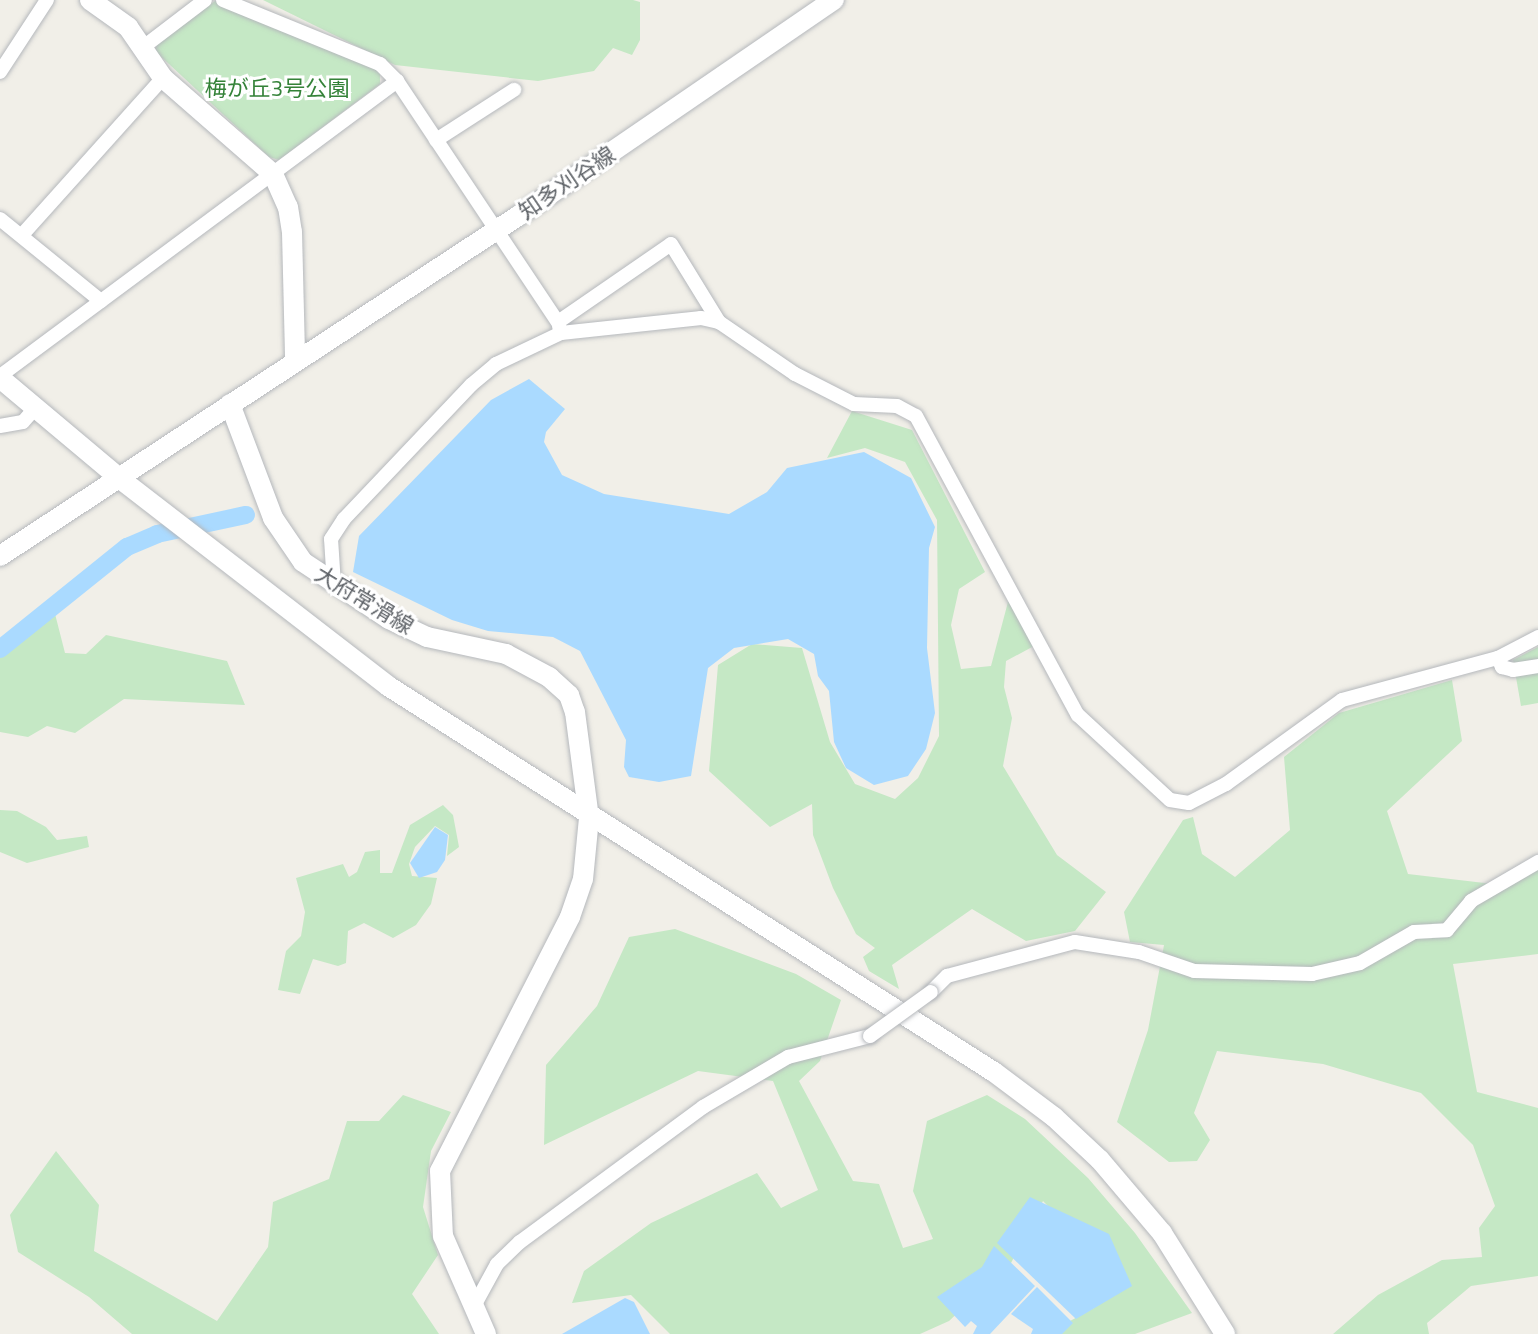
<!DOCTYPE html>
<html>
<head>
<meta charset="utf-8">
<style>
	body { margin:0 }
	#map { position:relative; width:1538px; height:1334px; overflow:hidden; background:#f1efe8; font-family:"Titillium Web","Noto Sans JP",sans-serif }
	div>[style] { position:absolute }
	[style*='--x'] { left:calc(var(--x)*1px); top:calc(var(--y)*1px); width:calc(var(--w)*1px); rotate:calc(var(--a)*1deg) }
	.green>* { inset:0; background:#c5e8c5 }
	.water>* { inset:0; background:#aadaff }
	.canal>* { height:18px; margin:-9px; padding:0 9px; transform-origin:9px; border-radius:9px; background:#aadaff }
	.roads { filter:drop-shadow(0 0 2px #b5b8bc) drop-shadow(0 0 2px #b5b8bc) }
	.street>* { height:14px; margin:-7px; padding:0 7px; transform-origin:7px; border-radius:7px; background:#fff }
	.secondary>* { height:20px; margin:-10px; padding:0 10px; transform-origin:10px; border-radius:10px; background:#fff }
	.bridges { filter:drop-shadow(0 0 2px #b5b8bc) drop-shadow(0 0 2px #b5b8bc) }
	.street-bridge>* { height:14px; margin:-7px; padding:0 7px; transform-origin:7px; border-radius:7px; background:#fff }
	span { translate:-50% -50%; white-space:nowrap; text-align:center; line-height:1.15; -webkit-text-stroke:6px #fff; paint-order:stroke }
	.park-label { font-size:22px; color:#348238 }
	.street-label { font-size:22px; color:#5f6368 }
</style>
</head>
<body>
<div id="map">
	<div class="green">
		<i style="clip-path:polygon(263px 0,633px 0,640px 2px,640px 40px,632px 55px,613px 48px,594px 71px,538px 81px,395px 65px)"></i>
		<i style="clip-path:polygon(215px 1px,380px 71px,380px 84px,279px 160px,269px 157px,155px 51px,157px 44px)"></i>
		<i style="clip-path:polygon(852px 411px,912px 430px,985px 572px,959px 589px,951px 625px,961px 669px,991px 666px,1008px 602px,1013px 602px,1034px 646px,1006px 661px,1004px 687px,1012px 718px,1003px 766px,1057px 855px,1106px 892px,1075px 931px,1026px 941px,972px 909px,892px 965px,899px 989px,869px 971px,863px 957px,875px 948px,856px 934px,833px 888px,813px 835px,812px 804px,770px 827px,709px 771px,718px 665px,752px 644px,802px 648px,830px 742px,855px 784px,895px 799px,918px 778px,939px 736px,937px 520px,905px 462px,865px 448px,827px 458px)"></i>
		<i style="clip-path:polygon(53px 606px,65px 653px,86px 654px,106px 635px,227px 661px,245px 705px,124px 699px,75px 733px,47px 726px,28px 737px,0 732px,0 651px)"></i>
		<i style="clip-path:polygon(1538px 647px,1538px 703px,1521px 706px,1513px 660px)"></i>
		<i style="clip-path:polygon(1452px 680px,1462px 741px,1387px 811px,1408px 874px,1510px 886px,1538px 869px,1538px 954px,1453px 964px,1477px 1092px,1538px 1108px,1538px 1276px,1471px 1286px,1427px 1323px,1429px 1334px,1333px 1334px,1378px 1295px,1442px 1260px,1482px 1257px,1479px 1228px,1495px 1206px,1473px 1145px,1421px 1093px,1323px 1064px,1217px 1051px,1194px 1113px,1210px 1140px,1197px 1161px,1169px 1162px,1117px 1122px,1148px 1030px,1164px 945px,1130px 942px,1124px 912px,1183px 820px,1193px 817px,1202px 854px,1235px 877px,1290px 830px,1284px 757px,1339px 713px)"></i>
		<i style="clip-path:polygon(443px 805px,453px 815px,459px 847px,447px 856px,449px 835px,435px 826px,415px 847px,409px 864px,412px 876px,437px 878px,431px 904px,416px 925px,393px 938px,364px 923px,348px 931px,346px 963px,338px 966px,313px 959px,300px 994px,278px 990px,286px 951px,301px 936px,305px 912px,296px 878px,343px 864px,349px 877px,357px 872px,365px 852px,380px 850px,380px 873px,392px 873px,410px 825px)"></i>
		<i style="clip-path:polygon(0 810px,17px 811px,46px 827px,57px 840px,87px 836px,89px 847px,27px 863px,0 852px)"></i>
		<i style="clip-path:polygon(675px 929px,796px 974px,841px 1000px,820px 1061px,799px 1081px,853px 1181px,879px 1184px,903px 1248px,933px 1239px,913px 1191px,927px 1121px,987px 1095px,1025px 1119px,1088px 1178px,1135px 1233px,1192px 1313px,1135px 1334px,1046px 1334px,1094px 1308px,1112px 1272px,1043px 1201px,1011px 1263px,949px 1321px,920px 1334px,670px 1334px,631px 1295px,572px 1303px,584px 1271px,651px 1223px,757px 1173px,781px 1208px,818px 1190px,773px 1081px,698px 1071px,544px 1145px,546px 1065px,597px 1006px,629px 937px)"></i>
		<i style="clip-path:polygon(403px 1095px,451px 1112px,431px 1151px,423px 1207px,438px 1255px,412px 1294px,439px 1334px,132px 1334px,89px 1297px,18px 1252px,10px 1215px,56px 1151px,99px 1205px,94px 1251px,217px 1321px,268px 1247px,273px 1202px,329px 1179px,347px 1121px,379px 1121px)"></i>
	</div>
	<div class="water">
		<i style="clip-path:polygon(529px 379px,565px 409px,546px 432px,544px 442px,562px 475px,604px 494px,729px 514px,767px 492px,787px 468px,864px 452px,911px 478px,935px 527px,929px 548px,927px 648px,935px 713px,926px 749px,908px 776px,874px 785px,846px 768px,834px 742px,829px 691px,818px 676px,814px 654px,788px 639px,734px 648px,708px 668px,691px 776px,659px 782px,629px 777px,624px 767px,626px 740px,580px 651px,553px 637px,488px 631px,452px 620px,353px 572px,359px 536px,491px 400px)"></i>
		<i style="clip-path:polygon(435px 827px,448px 835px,445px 860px,437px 872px,419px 878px,410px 863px)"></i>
		<i style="clip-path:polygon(1030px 1197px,1109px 1234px,1132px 1286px,1076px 1319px,997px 1243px)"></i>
		<i style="clip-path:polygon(994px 1246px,1035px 1286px,990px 1334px,973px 1334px,977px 1326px,971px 1321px,965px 1327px,937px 1297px,982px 1267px)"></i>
		<i style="clip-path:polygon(1037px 1287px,1073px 1323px,1062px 1334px,1031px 1334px,1033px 1329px,1011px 1314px)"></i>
		<i style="clip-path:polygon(625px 1298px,634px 1302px,650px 1334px,562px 1334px)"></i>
	</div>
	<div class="canal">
		<i style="--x:0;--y:649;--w:163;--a:-38.8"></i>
		<i style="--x:127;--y:547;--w:33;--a:-23"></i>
		<i style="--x:157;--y:534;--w:91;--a:-12.1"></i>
	</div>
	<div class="roads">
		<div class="street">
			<i style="--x:223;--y:0;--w:170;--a:22.2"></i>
			<i style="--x:380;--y:64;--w:24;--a:45"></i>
			<i style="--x:142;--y:48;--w:79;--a:-37.3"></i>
			<i style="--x:0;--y:72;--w:86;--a:-56.9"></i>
			<i style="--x:436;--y:140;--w:93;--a:-32.7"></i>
			<i style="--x:0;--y:219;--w:130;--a:39.1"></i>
			<i style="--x:22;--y:235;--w:211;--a:-48.1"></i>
			<i style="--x:559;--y:326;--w:7;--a:74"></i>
			<i style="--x:561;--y:333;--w:141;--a:-6.1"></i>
			<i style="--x:701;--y:318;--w:18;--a:13"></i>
			<i style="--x:0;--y:376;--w:495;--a:-36.6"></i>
			<i style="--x:397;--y:81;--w:290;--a:56.3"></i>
			<i style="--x:558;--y:322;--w:137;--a:-34.6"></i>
			<i style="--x:671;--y:244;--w:92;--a:58.4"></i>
			<i style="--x:719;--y:322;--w:92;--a:34.4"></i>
			<i style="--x:795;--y:374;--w:66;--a:27"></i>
			<i style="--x:854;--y:404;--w:43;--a:2.7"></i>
			<i style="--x:897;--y:406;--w:21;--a:28"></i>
			<i style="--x:916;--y:416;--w:340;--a:61.6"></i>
			<i style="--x:1078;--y:715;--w:125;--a:42.7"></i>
			<i style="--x:1170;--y:800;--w:19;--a:9"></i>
			<i style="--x:1189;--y:803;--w:42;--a:-27.2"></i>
			<i style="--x:1226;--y:784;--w:143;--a:-35.9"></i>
			<i style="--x:1342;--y:700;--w:162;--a:-15.1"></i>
			<i style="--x:1498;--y:658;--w:45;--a:-27.7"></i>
			<i style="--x:0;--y:426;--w:23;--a:-10"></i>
			<i style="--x:23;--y:422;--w:20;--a:-49"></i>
			<i style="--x:334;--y:585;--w:46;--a:-93.7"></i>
			<i style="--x:331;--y:539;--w:24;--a:-57"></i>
			<i style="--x:344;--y:519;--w:185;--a:-46.5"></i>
			<i style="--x:471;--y:385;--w:33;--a:-40"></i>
			<i style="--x:496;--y:364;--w:72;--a:-25.5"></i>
			<i style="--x:1498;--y:658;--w:10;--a:66"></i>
			<i style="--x:1502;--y:667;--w:11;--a:15"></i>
			<i style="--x:1513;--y:670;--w:25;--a:-9"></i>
			<i style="--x:931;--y:992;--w:23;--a:-45"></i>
			<i style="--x:947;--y:976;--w:132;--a:-14.9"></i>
			<i style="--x:1075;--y:942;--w:65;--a:8.9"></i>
			<i style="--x:1139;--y:952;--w:58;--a:19.1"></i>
			<i style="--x:1194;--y:971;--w:118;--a:1.5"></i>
			<i style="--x:1312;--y:974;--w:49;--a:-12.9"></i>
			<i style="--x:1360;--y:963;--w:62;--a:-29.9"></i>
			<i style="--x:1414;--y:932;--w:33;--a:-3"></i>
			<i style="--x:1447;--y:930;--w:38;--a:-50"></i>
			<i style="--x:1471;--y:901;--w:78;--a:-30.2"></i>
			<i style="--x:473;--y:1308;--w:50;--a:-61.4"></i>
			<i style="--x:497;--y:1264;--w:32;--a:-44"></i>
			<i style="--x:520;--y:1242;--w:227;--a:-36.4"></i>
			<i style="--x:703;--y:1107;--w:99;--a:-30.5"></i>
			<i style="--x:788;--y:1057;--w:85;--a:-14.4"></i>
		</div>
		<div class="secondary">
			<i style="--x:90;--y:0;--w:47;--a:35.4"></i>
			<i style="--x:128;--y:27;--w:62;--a:55.5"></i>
			<i style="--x:163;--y:78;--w:146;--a:41.1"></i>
			<i style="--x:273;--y:174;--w:36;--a:66"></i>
			<i style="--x:288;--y:207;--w:25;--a:81"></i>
			<i style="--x:292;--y:232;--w:127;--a:88.6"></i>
			<i style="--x:0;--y:378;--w:155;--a:40"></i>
			<i style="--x:119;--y:478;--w:340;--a:37.7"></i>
			<i style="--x:388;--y:686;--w:718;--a:32.5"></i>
			<i style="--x:994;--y:1072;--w:75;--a:36.9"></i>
			<i style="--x:1054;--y:1117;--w:63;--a:43.1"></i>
			<i style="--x:1100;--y:1160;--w:96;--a:49.7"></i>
			<i style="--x:1162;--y:1233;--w:119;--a:58"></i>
			<i style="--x:230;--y:404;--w:122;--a:69.3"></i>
			<i style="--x:273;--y:518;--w:53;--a:55.7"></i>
			<i style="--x:303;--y:562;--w:103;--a:33.5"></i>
			<i style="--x:389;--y:619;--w:42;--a:25.3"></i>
			<i style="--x:427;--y:637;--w:81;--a:12.1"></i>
			<i style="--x:506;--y:654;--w:49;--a:28.1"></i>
			<i style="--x:549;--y:677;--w:27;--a:42"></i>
			<i style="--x:569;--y:695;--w:18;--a:71"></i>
			<i style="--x:575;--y:712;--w:107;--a:82.5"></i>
			<i style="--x:589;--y:818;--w:61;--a:95.6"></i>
			<i style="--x:583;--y:879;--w:40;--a:108.9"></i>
			<i style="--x:570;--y:917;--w:285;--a:117.1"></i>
			<i style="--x:440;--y:1171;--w:65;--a:87.4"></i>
			<i style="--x:443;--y:1236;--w:107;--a:66.3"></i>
			<i style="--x:0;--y:556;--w:620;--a:-33.28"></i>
			<i style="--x:518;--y:216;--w:383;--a:-34.4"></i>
		</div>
	</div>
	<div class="bridges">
		<div class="street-bridge">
			<i style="--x:870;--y:1036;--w:75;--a:-35.8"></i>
		</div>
	</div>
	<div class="park-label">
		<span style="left:277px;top:89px">梅が丘3号公園</span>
	</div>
	<div class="street-label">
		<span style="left:567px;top:183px;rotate:-34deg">知多刈谷線</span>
		<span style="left:364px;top:600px;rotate:31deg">大府常滑線</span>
	</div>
</div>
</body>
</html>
